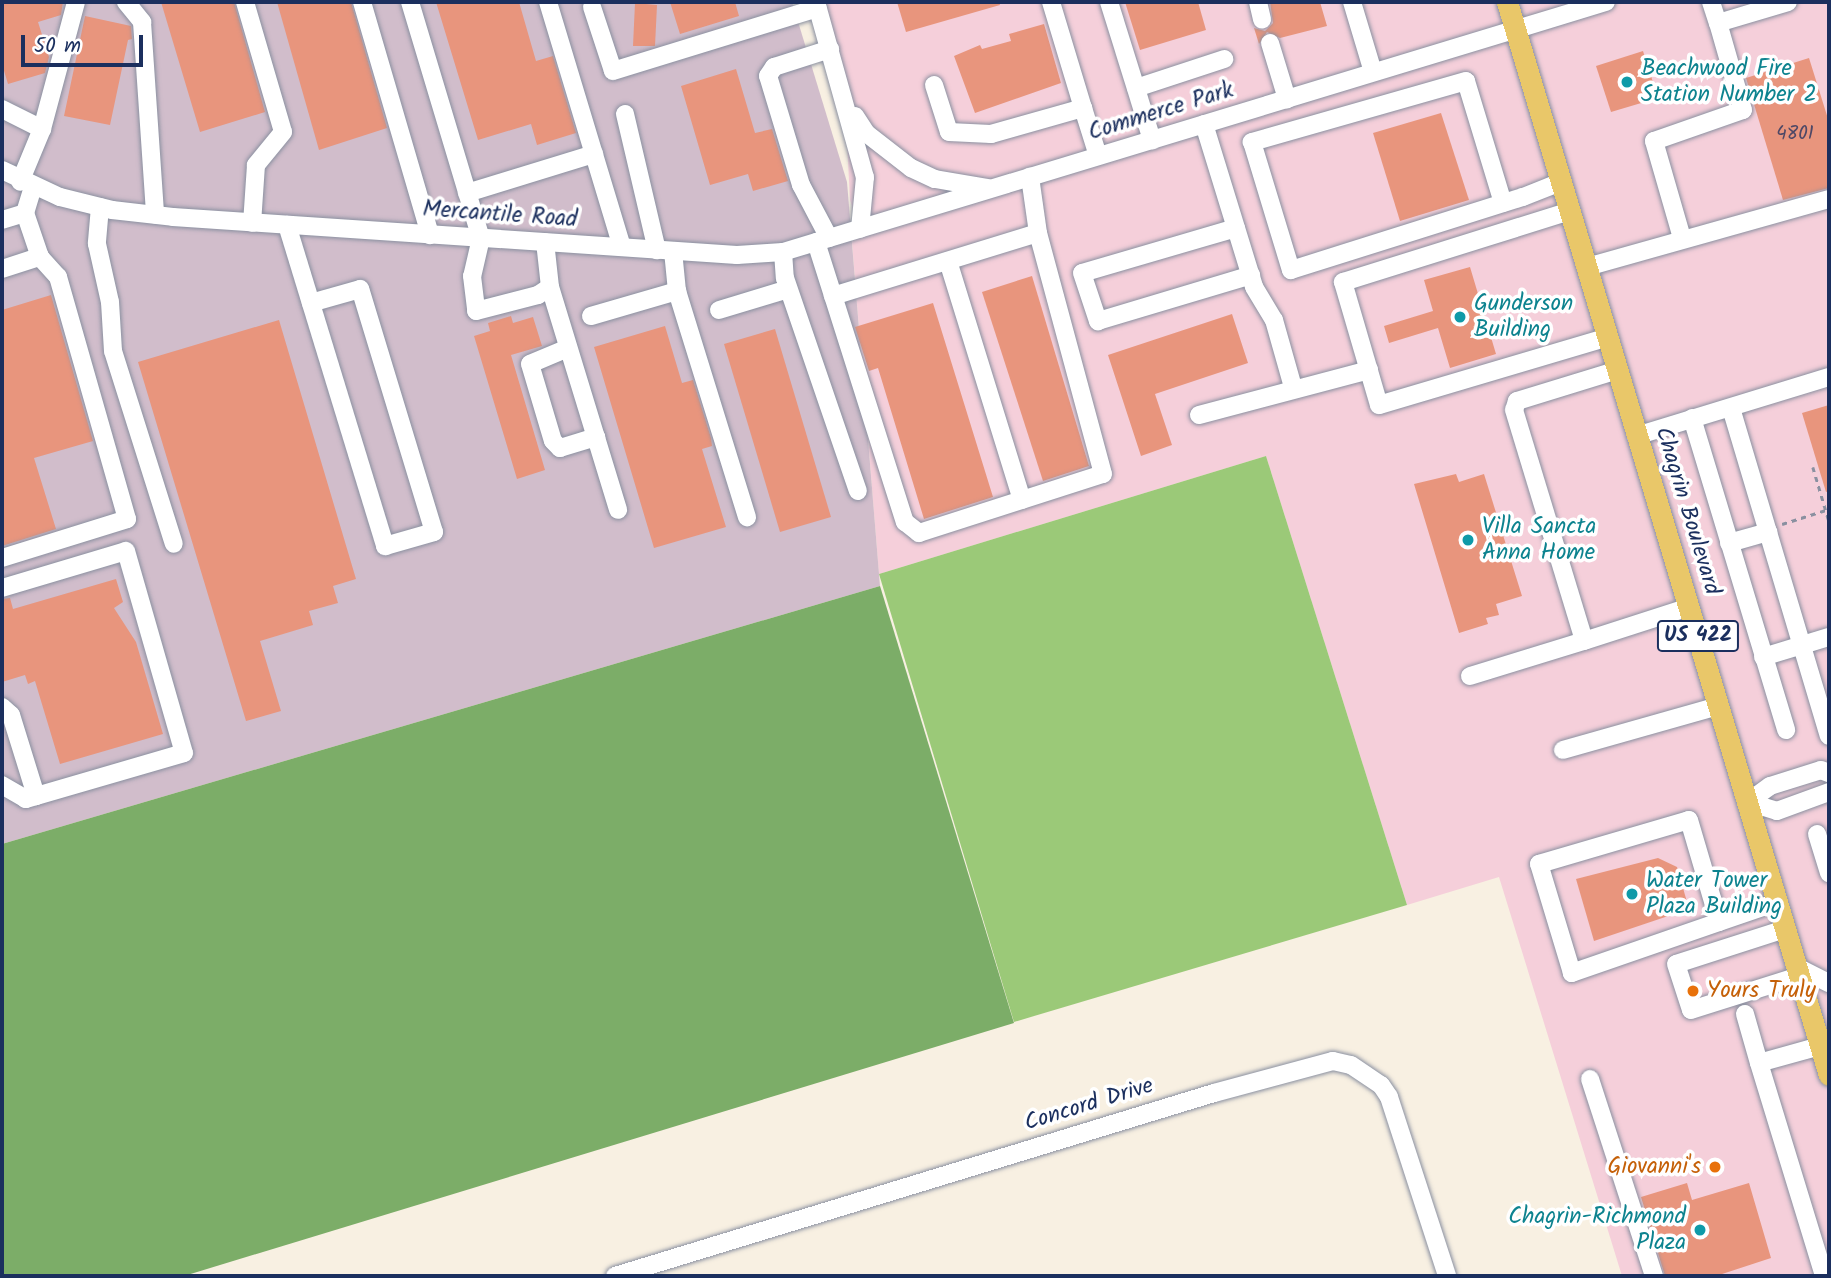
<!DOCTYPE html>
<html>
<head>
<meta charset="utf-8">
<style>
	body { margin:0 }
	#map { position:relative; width:1831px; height:1278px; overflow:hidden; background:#f8f0e2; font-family:Kalam,sans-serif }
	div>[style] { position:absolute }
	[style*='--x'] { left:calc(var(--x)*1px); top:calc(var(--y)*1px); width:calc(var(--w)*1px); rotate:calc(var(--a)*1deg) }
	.built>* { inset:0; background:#f5cfda }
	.industrial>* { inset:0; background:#d1bdcb }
	.green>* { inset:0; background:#9bc978 }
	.forest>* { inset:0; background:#7cad68 }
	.building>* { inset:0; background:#e8957d }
	.path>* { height:2.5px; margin-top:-1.25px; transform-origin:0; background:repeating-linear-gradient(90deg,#8a90a0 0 5px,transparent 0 10px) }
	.roads { filter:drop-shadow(0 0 2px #8a90a0) drop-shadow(0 0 2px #8a90a0) }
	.minor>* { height:18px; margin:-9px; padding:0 9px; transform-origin:9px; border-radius:9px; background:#fff }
	.major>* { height:21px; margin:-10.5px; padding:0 10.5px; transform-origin:10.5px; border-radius:10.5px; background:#e9c769 }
	.dots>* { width:19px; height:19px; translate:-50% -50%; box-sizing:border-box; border:4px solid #fff; border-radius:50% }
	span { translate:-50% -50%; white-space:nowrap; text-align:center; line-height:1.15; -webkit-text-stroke:7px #fff; paint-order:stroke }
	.number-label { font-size:19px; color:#4e4866 }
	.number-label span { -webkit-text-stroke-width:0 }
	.shield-label span { padding:2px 5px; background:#fff; border:2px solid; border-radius:5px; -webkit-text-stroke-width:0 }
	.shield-label { font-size:21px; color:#1b2f5e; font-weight:700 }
	.culture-label { font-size:23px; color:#0d838f }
	.left { translate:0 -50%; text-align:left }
	.right { translate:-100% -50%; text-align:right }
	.street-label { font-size:23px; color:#1b2f5e }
	.food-label { font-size:23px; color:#c56008 }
	.frame { position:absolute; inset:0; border:4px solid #1b2f5e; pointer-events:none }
	.scale { position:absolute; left:21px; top:35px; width:122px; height:32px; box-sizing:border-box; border:4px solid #1b2f5e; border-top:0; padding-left:9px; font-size:21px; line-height:24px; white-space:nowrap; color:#1b2f5e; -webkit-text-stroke:5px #fff; paint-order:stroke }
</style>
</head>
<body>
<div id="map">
	<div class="built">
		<i style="clip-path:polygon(816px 2px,1829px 2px,1829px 1276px,1622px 1276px,1499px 877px,1407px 905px,1266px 456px,879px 574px,852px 242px,860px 229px,850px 200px,845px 102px)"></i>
	</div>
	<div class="industrial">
		<i style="clip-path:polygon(2px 2px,792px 2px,847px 182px,880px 586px,2px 844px)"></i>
	</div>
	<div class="green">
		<i style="clip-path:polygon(1266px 456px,1407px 905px,1014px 1022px,879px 574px)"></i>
	</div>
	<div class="forest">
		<i style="clip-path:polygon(880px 586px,1014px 1023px,184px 1276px,2px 1276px,2px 844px)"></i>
	</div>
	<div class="building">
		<i style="clip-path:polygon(2px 2px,63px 2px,61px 15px,38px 22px,49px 57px,45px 73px,8px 84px,2px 64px)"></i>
		<i style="clip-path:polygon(161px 2px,234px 2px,265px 112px,200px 132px)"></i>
		<i style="clip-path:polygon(277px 2px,351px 2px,387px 128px,319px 150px)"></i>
		<i style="clip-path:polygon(436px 2px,519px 2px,536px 61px,553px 56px,576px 133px,537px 145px,531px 124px,478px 140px)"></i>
		<i style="clip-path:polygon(670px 2px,735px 2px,739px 16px,680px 34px)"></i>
		<i style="clip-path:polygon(897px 2px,999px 2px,1000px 5px,906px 32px)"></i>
		<i style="clip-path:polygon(1125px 2px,1198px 2px,1206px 30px,1140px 50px)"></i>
		<i style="clip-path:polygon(1270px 2px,1320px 2px,1327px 26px,1280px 38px,1267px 32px,1259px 44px,1254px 28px,1265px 31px,1273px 23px)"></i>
		<i style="clip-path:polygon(635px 3px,657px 5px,655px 46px,633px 46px)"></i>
		<i style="clip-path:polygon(85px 16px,131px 26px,132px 39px,128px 40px,110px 125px,64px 116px)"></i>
		<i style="clip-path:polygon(1044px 24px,1061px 83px,975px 113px,954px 56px,980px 45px,982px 49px,1011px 41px,1009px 34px)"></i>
		<i style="clip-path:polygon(1643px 51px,1658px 98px,1611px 112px,1596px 66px)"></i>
		<i style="clip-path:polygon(1809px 58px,1829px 122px,1829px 188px,1783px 200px,1746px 78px)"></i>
		<i style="clip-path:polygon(736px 69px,755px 133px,772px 129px,788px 181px,753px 191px,748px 174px,710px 185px,681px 86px)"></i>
		<i style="clip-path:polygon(1441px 113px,1469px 200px,1400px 221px,1373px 133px)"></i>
		<i style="clip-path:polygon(1470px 267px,1496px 354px,1450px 368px,1438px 328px,1389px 343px,1384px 326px,1433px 311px,1424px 280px)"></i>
		<i style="clip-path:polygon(1032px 276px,1089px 466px,1043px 481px,982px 292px)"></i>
		<i style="clip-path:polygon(51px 295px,93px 441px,34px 458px,56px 529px,2px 546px,2px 310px)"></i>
		<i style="clip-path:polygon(933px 303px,993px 497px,924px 519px,878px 368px,869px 371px,855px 327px)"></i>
		<i style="clip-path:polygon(1232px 314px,1248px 363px,1155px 394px,1172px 445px,1141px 456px,1108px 355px)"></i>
		<i style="clip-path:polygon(511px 316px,513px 323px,533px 317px,542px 346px,511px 355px,545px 470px,517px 479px,474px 336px,490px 331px,488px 323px)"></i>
		<i style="clip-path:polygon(279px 320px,356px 579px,333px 586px,338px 603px,309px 611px,313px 625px,260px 641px,281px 711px,246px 721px,138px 362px)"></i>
		<i style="clip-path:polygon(665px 326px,682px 383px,693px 380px,711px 438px,712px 446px,702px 449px,726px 527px,654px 548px,594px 347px)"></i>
		<i style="clip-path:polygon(775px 329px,831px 517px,780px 532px,724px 344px)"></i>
		<i style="clip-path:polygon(1829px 405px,1829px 491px,1826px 492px,1802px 413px)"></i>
		<i style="clip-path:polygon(1456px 474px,1459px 482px,1484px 474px,1522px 596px,1496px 604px,1499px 615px,1486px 618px,1488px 624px,1459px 633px,1414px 484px)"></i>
		<i style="clip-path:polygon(116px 579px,123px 602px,114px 608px,136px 642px,163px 734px,60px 764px,35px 681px,28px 684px,25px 675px,2px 682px,2px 599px,10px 598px,13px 609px)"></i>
		<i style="clip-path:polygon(1658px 858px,1677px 867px,1689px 909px,1594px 941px,1576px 879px)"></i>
		<i style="clip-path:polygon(1687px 1183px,1692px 1200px,1749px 1183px,1771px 1258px,1716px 1276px,1665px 1276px,1641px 1197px)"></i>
	</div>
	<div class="path">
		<i style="--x:1813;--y:467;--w:56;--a:73.5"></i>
		<i style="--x:1782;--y:524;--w:46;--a:-17.7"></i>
	</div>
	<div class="roads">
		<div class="minor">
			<i style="--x:126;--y:2;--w:26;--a:51"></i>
			<i style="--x:142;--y:22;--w:193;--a:86.1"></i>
			<i style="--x:245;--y:2;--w:135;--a:73.7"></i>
			<i style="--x:283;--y:132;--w:43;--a:129.3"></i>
			<i style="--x:256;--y:165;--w:58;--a:93.9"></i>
			<i style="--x:362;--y:2;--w:243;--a:73.7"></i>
			<i style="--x:410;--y:2;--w:246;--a:73.3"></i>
			<i style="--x:481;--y:238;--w:39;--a:103"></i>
			<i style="--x:472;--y:276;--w:35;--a:83"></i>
			<i style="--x:476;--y:311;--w:64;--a:-14.5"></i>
			<i style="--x:538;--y:295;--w:14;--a:-34"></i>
			<i style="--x:550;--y:287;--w:45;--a:-96.3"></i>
			<i style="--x:548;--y:2;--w:256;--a:73.2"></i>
			<i style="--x:816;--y:2;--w:182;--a:74.4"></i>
			<i style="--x:865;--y:177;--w:52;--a:95.5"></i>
			<i style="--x:1109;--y:2;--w:145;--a:72.7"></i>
			<i style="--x:1258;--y:2;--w:18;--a:77"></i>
			<i style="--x:1352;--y:2;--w:73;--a:73.3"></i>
			<i style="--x:1711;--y:2;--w:22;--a:72"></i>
			<i style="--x:592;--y:7;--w:67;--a:71.8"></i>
			<i style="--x:613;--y:71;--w:214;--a:-17.1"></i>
			<i style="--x:1270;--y:43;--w:59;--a:73.1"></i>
			<i style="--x:934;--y:85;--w:49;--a:72.3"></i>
			<i style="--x:949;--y:132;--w:42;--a:2.7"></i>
			<i style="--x:991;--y:134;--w:96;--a:-15.8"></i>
			<i style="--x:1083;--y:108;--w:111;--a:-106.8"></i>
			<i style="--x:1136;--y:88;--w:93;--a:-18.2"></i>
			<i style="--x:1083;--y:108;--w:50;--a:72.6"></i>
			<i style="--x:2;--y:109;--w:45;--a:26.6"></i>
			<i style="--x:42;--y:129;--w:57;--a:112.5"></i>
			<i style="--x:625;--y:114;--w:140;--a:76.8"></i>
			<i style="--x:855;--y:116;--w:20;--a:57"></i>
			<i style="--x:866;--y:133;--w:57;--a:37.9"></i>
			<i style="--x:911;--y:168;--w:26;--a:25"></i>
			<i style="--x:935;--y:179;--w:54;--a:9.6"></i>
			<i style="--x:1204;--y:124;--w:170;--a:72.9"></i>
			<i style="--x:1254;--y:287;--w:39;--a:59"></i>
			<i style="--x:1274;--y:320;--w:70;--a:74.2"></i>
			<i style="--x:42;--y:129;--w:131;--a:-75"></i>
			<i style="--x:2;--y:170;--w:64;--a:25"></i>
			<i style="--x:60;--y:197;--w:54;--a:14"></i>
			<i style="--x:112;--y:210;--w:61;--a:6.5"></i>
			<i style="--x:173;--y:217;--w:565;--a:3.85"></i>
			<i style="--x:737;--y:255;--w:46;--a:-3.7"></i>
			<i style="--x:783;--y:252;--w:860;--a:-16.9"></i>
			<i style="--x:467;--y:193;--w:133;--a:-17.1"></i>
			<i style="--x:1503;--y:203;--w:127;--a:-106.9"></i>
			<i style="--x:1466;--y:81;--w:223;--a:164.1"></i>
			<i style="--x:1252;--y:142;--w:134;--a:73.1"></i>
			<i style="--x:1291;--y:270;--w:243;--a:-17.5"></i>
			<i style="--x:1523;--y:197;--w:41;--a:-21.5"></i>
			<i style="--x:100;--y:207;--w:37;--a:95"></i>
			<i style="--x:97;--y:244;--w:59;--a:77.4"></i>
			<i style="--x:110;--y:302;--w:49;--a:86.5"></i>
			<i style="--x:113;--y:351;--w:202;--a:72.5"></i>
			<i style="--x:1570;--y:211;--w:238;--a:162.6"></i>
			<i style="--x:1343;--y:282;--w:128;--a:73.7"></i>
			<i style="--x:1379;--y:405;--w:239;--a:-16.5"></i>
			<i style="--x:2;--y:220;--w:24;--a:-17"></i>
			<i style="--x:287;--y:225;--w:336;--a:73"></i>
			<i style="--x:385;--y:546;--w:51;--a:-15.9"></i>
			<i style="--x:434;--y:532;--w:254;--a:-106.9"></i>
			<i style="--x:360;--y:289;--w:51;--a:164.1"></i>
			<i style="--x:1236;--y:228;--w:160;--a:163.7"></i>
			<i style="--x:1082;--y:273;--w:51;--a:71.6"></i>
			<i style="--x:1098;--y:321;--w:160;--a:-16.7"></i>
			<i style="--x:829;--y:238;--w:60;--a:-117.8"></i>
			<i style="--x:801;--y:185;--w:114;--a:-106.8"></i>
			<i style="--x:768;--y:76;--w:11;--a:-56"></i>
			<i style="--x:774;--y:67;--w:59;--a:-17.8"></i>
			<i style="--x:1682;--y:238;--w:101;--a:-106.1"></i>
			<i style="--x:1654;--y:141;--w:94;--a:-19.2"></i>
			<i style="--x:1743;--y:110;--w:91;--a:-106"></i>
			<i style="--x:1718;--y:23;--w:73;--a:-16.7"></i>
			<i style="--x:816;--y:242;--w:294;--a:72.4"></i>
			<i style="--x:905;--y:522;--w:18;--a:38"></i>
			<i style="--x:919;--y:533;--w:193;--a:-17.8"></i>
			<i style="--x:1103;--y:474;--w:250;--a:-105.1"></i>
			<i style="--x:673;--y:251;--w:40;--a:84.3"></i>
			<i style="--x:677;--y:291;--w:237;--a:72.8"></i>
			<i style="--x:783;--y:252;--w:26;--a:86"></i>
			<i style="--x:785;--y:278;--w:225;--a:71.1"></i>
			<i style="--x:948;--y:261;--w:250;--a:72.8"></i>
			<i style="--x:1587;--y:267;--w:251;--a:-15.7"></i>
			<i style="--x:2;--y:269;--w:40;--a:-18"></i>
			<i style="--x:40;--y:257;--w:46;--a:-108.8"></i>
			<i style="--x:25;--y:213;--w:27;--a:-73"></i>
			<i style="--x:550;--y:287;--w:233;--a:73"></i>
			<i style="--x:833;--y:296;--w:214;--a:-17.1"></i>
			<i style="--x:1038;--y:233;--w:57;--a:-98.1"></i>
			<i style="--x:719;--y:310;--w:72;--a:-16.9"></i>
			<i style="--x:591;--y:316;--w:90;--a:-16.2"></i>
			<i style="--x:568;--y:348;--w:41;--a:157.2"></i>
			<i style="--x:530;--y:364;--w:80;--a:73.4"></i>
			<i style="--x:553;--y:441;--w:10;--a:45"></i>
			<i style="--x:560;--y:448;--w:38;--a:-17"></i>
			<i style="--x:1618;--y:370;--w:106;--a:162.9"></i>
			<i style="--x:1517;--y:401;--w:9;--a:108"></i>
			<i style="--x:1514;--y:410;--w:241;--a:73.1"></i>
			<i style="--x:1584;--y:641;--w:110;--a:-17.9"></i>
			<i style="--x:1731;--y:408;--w:342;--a:73.4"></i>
			<i style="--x:1199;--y:415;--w:176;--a:-14.8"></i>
			<i style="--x:1692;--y:418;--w:326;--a:73.2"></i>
			<i style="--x:1636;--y:436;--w:202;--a:-17"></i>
			<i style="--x:1729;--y:543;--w:41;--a:-15.8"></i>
			<i style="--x:2;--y:558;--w:131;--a:-17.3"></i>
			<i style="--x:127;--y:519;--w:252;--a:-105.9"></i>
			<i style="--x:58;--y:277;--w:28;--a:-132"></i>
			<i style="--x:2;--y:588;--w:129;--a:-16.6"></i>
			<i style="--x:126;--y:551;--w:210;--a:74"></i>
			<i style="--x:184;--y:753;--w:165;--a:163.8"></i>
			<i style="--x:26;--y:799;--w:28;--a:-150"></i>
			<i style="--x:1763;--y:657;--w:69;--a:-16.9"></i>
			<i style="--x:1470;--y:676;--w:119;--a:-17.1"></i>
			<i style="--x:2;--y:707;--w:12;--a:42"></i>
			<i style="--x:11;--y:715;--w:85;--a:72.8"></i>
			<i style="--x:1563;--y:750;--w:162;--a:-15.8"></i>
			<i style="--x:1748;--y:802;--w:27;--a:-36"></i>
			<i style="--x:1770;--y:786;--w:53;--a:-17.4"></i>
			<i style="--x:1821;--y:770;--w:9;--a:21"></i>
			<i style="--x:1748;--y:802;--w:30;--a:17"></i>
			<i style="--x:1777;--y:811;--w:55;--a:-20.1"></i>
			<i style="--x:1817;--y:834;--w:41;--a:72.9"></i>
			<i style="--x:1719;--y:922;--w:156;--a:160.9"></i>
			<i style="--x:1572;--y:973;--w:114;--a:-106.8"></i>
			<i style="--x:1539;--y:864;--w:156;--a:-16.3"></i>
			<i style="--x:1689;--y:820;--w:106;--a:73.6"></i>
			<i style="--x:1719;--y:922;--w:61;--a:-19"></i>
			<i style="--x:1785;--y:929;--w:114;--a:162.2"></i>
			<i style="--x:1676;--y:964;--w:48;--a:71.9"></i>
			<i style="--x:1691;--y:1010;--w:113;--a:-17.5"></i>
			<i style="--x:1797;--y:967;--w:36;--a:27"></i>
			<i style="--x:1745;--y:1014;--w:51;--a:74.1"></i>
			<i style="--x:1820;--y:1046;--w:63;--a:164.4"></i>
			<i style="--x:1759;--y:1063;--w:223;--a:73"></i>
			<i style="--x:1590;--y:1079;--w:207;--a:72"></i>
			<i style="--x:615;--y:1276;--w:626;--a:-16.99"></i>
			<i style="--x:1214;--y:1093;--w:123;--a:-15.1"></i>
			<i style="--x:1333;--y:1061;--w:18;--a:13"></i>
			<i style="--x:1351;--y:1065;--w:36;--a:34"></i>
			<i style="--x:1381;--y:1085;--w:14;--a:56"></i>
			<i style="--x:1389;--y:1097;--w:188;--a:72"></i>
		</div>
		<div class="major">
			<i style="--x:1507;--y:2;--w:1120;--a:73.3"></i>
		</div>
	</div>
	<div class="dots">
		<i style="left:1627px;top:82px;background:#0f9aa8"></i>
		<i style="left:1460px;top:317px;background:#0f9aa8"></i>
		<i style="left:1468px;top:540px;background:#0f9aa8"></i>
		<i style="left:1632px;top:894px;background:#0f9aa8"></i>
		<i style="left:1693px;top:991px;background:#e8710a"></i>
		<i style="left:1715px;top:1167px;background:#e8710a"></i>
		<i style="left:1700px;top:1230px;background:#0f9aa8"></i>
	</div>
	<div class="number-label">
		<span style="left:1795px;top:135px">4801</span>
	</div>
	<div class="shield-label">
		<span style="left:1698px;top:636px">US 422</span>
	</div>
	<div class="culture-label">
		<span class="left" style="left:1641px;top:82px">Beachwood Fire<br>Station Number 2</span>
		<span class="left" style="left:1474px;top:317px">Gunderson<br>Building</span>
		<span class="left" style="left:1482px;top:540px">Villa Sancta<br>Anna Home</span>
		<span class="left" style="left:1646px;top:894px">Water Tower<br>Plaza Building</span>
		<span class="right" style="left:1686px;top:1230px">Chagrin-Richmond<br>Plaza</span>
	</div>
	<div class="street-label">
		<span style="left:1161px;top:112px;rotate:-17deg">Commerce Park</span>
		<span style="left:500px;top:215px;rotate:4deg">Mercantile Road</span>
		<span style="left:1687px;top:511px;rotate:73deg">Chagrin Boulevard</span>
		<span style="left:1089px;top:1105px;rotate:-17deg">Concord Drive</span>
	</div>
	<div class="food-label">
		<span class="left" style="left:1707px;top:991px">Yours Truly</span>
		<span class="right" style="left:1701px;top:1167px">Giovanni's</span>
	</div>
	<div class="frame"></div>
	<div class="scale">50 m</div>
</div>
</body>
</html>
